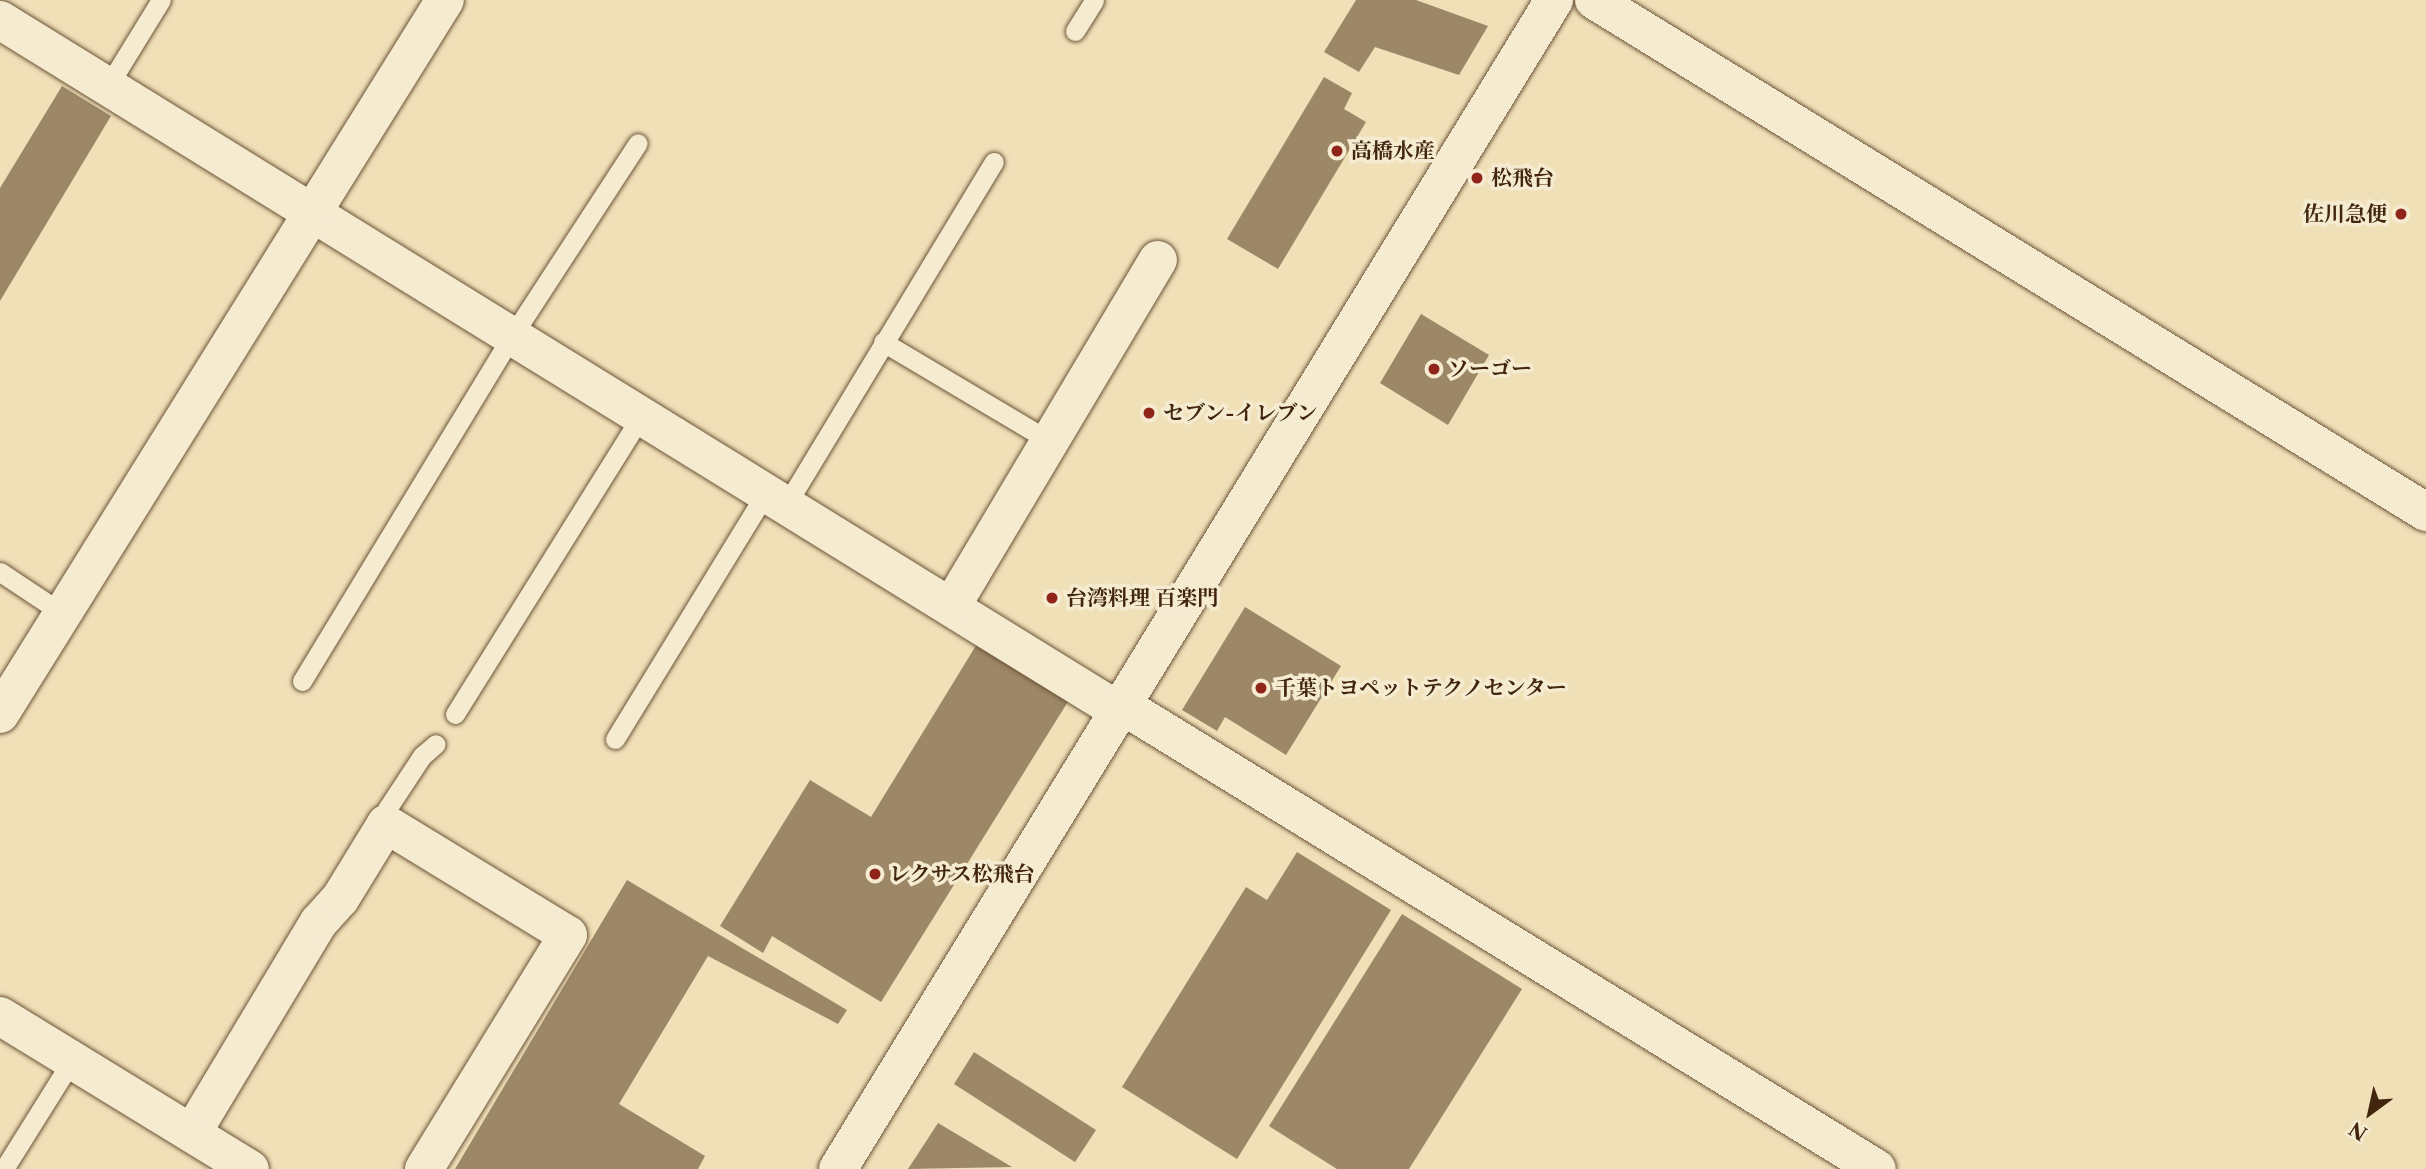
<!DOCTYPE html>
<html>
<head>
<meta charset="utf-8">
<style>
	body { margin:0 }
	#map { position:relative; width:2426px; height:1169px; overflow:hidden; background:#f0e0b8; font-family:"Libre Caslon Text","Noto Serif JP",serif }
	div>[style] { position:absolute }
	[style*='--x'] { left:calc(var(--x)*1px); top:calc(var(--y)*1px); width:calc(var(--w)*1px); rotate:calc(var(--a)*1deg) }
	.building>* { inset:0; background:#9c8766 }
	.roads { filter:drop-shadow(0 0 2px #6d5438) drop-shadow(0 0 2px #6d5438) }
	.lane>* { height:19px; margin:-9.5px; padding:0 9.5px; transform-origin:9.5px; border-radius:9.5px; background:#f5ebd1 }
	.street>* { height:38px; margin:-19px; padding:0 19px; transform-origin:19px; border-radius:19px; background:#f5ebd1 }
	.secondary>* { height:38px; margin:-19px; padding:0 19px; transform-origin:19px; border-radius:19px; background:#f5ebd1 }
	.dots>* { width:19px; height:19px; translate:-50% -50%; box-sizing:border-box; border:4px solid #f5ebd1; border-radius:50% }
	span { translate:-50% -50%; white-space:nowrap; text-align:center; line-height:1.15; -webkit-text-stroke:7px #f5ebd1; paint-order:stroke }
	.poi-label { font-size:21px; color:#41260d; font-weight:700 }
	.left { translate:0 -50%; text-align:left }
	.right { translate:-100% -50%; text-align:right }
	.north { position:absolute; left:2335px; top:1078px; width:70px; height:70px; -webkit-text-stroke:5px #f5ebd1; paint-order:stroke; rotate:213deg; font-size:19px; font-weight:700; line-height:28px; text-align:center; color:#41260d }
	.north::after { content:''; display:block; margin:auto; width:24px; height:32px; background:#41260d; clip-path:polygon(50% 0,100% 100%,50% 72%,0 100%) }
</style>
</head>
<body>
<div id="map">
	<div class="building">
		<i style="clip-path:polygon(1356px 0,1416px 0,1488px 26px,1459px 75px,1375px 47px,1359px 72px,1324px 52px)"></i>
		<i style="clip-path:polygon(1324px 77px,1352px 93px,1344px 109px,1366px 122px,1278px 269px,1227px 239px)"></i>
		<i style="clip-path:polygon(62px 86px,111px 116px,0 301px,0 188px)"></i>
		<i style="clip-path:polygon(1421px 314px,1489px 355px,1448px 425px,1380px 383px)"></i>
		<i style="clip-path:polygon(1245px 607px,1341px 666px,1286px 755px,1225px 717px,1217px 731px,1182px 710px)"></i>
		<i style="clip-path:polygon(980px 639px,1074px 692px,881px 1002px,772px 936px,763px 953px,720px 926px,810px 780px,871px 817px)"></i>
		<i style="clip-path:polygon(1297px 852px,1391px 910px,1237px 1159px,1122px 1087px,1246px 887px,1267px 900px)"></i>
		<i style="clip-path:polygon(627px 880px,847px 1010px,838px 1024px,708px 956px,619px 1104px,705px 1156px,698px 1169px,455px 1169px)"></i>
		<i style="clip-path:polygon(1402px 914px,1522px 989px,1409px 1169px,1337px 1169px,1269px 1126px)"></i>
		<i style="clip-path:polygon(974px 1052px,1096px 1130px,1075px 1162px,954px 1084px)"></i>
		<i style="clip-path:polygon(938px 1123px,1012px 1167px,908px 1169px)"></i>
	</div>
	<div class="roads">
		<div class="lane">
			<i style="--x:1075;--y:31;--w:36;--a:-58"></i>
			<i style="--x:108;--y:86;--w:101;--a:-58.4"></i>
			<i style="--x:883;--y:342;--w:194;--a:30.7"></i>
			<i style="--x:786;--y:505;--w:401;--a:-58.8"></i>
			<i style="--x:0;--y:572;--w:74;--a:33.5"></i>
			<i style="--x:302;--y:681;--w:404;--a:-58.7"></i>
			<i style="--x:512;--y:336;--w:230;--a:-56.9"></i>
			<i style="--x:455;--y:714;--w:351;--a:-58"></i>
			<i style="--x:615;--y:739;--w:289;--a:-58.5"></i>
			<i style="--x:386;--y:824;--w:15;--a:-86"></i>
			<i style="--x:387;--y:809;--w:64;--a:-56.6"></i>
			<i style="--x:422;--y:756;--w:18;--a:-41"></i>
			<i style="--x:4;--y:1169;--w:128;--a:-58"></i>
		</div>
		<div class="street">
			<i style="--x:0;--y:20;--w:1313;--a:31.7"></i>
			<i style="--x:951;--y:607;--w:404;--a:-59.2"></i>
			<i style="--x:1120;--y:704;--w:888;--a:31.56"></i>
			<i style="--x:0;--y:714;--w:841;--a:-58.07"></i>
			<i style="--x:192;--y:1133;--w:246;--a:-59"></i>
			<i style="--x:319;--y:922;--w:31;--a:-48"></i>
			<i style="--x:340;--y:899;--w:88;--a:-58.5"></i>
			<i style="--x:386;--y:824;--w:213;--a:31.4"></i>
			<i style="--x:568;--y:935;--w:275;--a:121.6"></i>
		</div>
		<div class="secondary">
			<i style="--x:1594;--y:0;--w:977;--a:31.61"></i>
			<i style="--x:0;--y:1016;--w:293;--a:31.5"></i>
			<i style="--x:838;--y:1169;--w:1371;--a:-58.51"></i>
		</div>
	</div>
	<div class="dots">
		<i style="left:1337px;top:151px;background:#8f2418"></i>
		<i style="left:1477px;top:178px;background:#8f2418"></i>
		<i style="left:2401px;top:214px;background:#8f2418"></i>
		<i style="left:1434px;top:369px;background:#8f2418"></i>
		<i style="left:1149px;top:413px;background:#8f2418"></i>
		<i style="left:1052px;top:598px;background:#8f2418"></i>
		<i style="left:1261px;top:688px;background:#8f2418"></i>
		<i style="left:875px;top:874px;background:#8f2418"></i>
	</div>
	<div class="poi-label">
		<span class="left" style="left:1351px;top:151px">高橋水産</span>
		<span class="left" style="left:1491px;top:178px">松飛台</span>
		<span class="right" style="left:2387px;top:214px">佐川急便</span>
		<span class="left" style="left:1448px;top:369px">ソーゴー</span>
		<span class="left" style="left:1163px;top:413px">セブン-イレブン</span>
		<span class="left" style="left:1066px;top:598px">台湾料理 百楽門</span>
		<span class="left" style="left:1275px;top:688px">千葉トヨペットテクノセンター</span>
		<span class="left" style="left:889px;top:874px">レクサス松飛台</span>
	</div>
	<div class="north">N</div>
</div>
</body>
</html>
